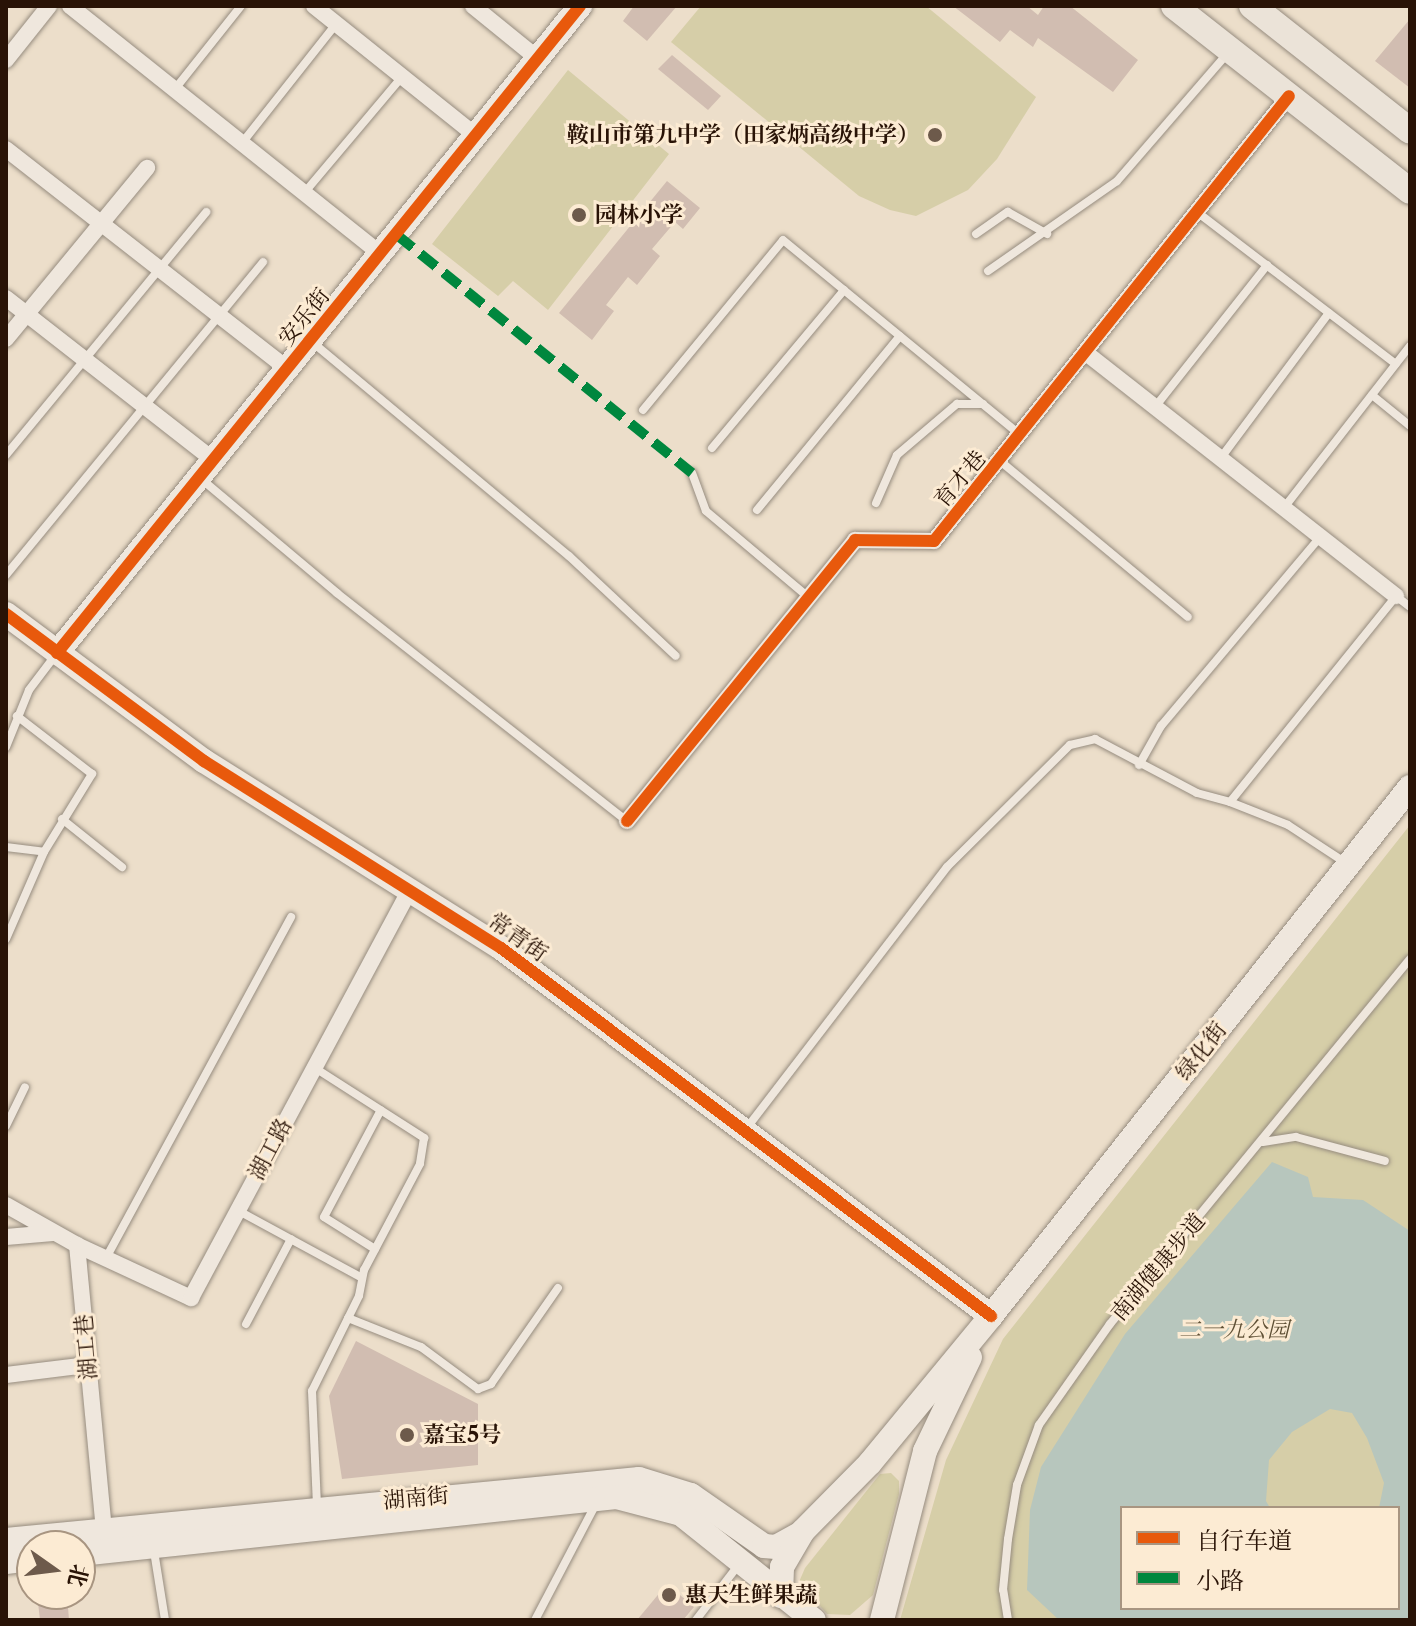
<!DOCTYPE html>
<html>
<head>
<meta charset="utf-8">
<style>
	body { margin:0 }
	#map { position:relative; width:1416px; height:1626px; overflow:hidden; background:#ecdeca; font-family:"Libre Caslon Text","Noto Serif SC",serif }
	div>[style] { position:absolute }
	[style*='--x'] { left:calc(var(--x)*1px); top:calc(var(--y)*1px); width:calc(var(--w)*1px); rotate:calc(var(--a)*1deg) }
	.green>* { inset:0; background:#d6cea8 }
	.water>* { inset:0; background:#b7c6bd }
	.building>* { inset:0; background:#d1bdb1 }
	.roads { filter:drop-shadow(0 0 2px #968c7f) drop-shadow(0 0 2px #968c7f) }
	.lane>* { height:8px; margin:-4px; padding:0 4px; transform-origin:4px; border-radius:4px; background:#efe7dd }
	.street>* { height:16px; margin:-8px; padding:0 8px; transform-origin:8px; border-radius:8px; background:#efe7dd }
	.secondary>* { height:24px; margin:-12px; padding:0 12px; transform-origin:12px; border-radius:12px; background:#efe7dd }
	.primary>* { height:26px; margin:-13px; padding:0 13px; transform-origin:13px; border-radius:13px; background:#ebe3d8 }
	.quiet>* { height:10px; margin-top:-5px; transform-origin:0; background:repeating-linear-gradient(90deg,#00873e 0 20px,transparent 0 30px) }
	.cycleway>* { height:12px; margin:-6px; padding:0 6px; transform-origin:6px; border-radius:6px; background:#e8590c }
	.dots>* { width:22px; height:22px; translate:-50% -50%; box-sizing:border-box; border:4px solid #fcebd3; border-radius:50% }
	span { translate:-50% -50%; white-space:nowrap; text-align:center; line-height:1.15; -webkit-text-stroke:6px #fcebd3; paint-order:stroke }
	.poi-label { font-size:22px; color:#291306; font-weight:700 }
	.right { translate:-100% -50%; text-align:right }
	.left { translate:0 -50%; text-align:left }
	.street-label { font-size:22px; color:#291306 }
	.park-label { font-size:22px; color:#5f5035; font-style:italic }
	.frame { position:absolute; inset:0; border:8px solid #291306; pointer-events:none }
	.legend { position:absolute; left:1120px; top:1506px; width:280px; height:104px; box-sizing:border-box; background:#fcebd3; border:2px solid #a89581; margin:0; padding:10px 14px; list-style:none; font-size:24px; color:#291306 }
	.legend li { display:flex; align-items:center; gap:16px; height:40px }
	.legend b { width:40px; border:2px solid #a89581 }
	.north { position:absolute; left:16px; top:1530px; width:80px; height:80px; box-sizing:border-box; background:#fcebd3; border:2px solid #a89581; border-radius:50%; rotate:104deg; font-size:22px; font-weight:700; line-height:32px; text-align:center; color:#291306 }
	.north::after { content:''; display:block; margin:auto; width:28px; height:36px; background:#6d5a4b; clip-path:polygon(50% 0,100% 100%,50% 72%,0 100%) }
</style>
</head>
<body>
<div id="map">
	<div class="green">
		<i style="clip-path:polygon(701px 6px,926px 6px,1036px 97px,997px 159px,968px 190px,916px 216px,890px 210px,859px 196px,671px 42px)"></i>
		<i style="clip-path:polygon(568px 70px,669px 154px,548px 310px,513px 281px,498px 296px,432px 244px)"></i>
		<i style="clip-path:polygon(evenodd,1410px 825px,1410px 1620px,900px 1620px,946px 1460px,1003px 1339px,1410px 825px,1122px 1508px,1398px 1508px,1398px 1608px,1122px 1608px,1122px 1508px)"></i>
		<i style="clip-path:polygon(891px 1473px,899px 1481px,899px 1494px,873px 1595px,850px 1615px,827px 1614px,799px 1582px,805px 1568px,880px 1474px)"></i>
	</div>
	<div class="water">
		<i style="clip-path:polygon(evenodd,1272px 1162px,1308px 1177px,1313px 1197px,1363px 1200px,1410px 1231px,1410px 1620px,1059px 1620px,1027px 1590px,1030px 1510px,1041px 1467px,1125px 1334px,1272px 1162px,1330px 1409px,1352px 1413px,1367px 1438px,1384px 1483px,1379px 1508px,1398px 1508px,1398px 1608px,1122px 1608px,1122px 1508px,1270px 1508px,1266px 1501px,1269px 1460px,1292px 1432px,1330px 1409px)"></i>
	</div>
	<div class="building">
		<i style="clip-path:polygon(634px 6px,677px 6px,647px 41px,623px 21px)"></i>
		<i style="clip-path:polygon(953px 6px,1027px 6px,1038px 15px,1044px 6px,1070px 6px,1138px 60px,1113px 92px,1038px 38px,1033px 47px,1010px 30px,1000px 42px)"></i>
		<i style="clip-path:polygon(1410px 19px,1410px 88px,1375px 61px)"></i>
		<i style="clip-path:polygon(672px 55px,721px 96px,708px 110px,658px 69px)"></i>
		<i style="clip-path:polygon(667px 181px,700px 208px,683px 229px,675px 222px,652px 249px,660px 256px,637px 285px,628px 277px,606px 305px,614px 311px,592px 340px,559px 313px)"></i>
		<i style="clip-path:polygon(356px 1341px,478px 1404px,478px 1465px,342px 1479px,329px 1396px)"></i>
		<i style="clip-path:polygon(667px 1584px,694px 1607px,683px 1620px,637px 1620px)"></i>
		<i style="clip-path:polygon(37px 1594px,67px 1594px,69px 1620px,40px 1620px)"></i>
	</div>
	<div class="roads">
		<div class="lane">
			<i style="--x:175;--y:89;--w:106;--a:-51.5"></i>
			<i style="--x:242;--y:143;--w:152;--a:-51.7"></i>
			<i style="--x:305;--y:192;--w:150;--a:-49.9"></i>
			<i style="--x:1197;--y:212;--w:250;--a:37.4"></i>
			<i style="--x:976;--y:234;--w:39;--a:-35"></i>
			<i style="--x:1008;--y:212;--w:45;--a:29.4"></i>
			<i style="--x:988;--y:271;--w:157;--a:-34.9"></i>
			<i style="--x:1117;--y:181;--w:169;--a:-49.1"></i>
			<i style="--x:312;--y:342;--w:334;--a:39.8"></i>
			<i style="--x:569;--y:556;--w:146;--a:43.1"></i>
			<i style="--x:1372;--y:395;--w:49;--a:39.2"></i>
			<i style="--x:1155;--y:407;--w:181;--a:-51.7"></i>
			<i style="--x:643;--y:410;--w:220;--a:-50.5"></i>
			<i style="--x:783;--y:240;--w:307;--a:39.4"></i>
			<i style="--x:712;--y:448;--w:206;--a:-50.1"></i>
			<i style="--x:6;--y:455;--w:315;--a:-50.5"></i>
			<i style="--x:1220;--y:459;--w:182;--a:-53.3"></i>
			<i style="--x:1000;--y:461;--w:244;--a:39.7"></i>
			<i style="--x:692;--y:473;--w:40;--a:69.8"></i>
			<i style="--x:706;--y:511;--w:133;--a:40.1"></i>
			<i style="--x:200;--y:478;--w:179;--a:40"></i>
			<i style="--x:337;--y:593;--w:369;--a:38.2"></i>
			<i style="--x:876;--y:503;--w:52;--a:-66.4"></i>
			<i style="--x:897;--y:455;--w:79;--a:-40.4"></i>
			<i style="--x:957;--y:404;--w:26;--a:0"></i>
			<i style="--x:1283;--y:509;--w:207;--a:-52.1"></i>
			<i style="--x:757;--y:510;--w:225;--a:-50.6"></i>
			<i style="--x:6;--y:575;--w:405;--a:-50.6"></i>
			<i style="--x:6;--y:747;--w:61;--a:-68"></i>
			<i style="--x:29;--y:690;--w:41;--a:-52.9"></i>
			<i style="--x:1139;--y:765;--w:45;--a:-60.6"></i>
			<i style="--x:1161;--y:726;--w:247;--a:-49.9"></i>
			<i style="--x:1230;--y:802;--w:62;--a:21.6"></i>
			<i style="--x:1288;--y:825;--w:69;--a:33.2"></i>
			<i style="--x:62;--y:819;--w:77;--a:38.7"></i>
			<i style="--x:6;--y:847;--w:38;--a:7"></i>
			<i style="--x:6;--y:939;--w:95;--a:-66.4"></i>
			<i style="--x:44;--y:852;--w:92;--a:-58.4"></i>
			<i style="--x:92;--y:774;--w:95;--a:-142.3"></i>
			<i style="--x:315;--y:1068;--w:130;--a:32.7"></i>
			<i style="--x:424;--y:1138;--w:26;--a:99"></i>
			<i style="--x:420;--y:1164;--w:120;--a:117.8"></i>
			<i style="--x:364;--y:1270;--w:26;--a:101"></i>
			<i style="--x:359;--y:1296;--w:106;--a:116.3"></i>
			<i style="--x:312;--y:1391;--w:114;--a:87.5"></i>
			<i style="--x:6;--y:1126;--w:43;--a:-64"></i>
			<i style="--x:746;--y:1129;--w:330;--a:-52.5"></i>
			<i style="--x:947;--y:867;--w:173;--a:-44.8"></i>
			<i style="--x:1070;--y:745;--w:26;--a:-13"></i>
			<i style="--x:1095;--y:739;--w:115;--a:27.9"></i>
			<i style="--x:1197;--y:793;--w:34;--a:15"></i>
			<i style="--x:1230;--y:802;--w:265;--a:-51.1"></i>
			<i style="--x:1396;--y:596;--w:18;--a:38"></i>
			<i style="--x:1263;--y:1142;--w:33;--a:-9"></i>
			<i style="--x:1296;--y:1137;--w:92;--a:15.1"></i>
			<i style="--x:237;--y:1210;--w:142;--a:28.5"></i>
			<i style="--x:375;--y:1249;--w:60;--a:-147.9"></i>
			<i style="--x:324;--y:1217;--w:121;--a:-62"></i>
			<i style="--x:106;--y:1258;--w:388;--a:-61.5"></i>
			<i style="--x:348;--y:1318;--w:79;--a:21.7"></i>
			<i style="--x:421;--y:1347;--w:71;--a:36.4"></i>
			<i style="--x:478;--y:1389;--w:14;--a:-21"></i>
			<i style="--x:491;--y:1384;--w:117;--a:-55.1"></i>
			<i style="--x:246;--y:1324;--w:96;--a:-62.1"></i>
			<i style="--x:154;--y:1551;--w:70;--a:80.9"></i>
			<i style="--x:535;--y:1620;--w:131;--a:-62.3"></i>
			<i style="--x:696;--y:1620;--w:72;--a:-52.3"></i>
			<i style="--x:1008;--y:1620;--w:30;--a:-99"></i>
			<i style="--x:1003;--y:1590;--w:51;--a:-84.4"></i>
			<i style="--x:1008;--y:1539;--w:55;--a:-80.5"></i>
			<i style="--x:1017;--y:1485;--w:64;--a:-69.9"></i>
			<i style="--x:1039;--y:1425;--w:123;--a:-54.9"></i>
			<i style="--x:1110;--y:1324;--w:472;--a:-50.6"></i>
		</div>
		<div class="street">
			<i style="--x:70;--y:6;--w:398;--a:38.6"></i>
			<i style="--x:314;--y:6;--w:206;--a:38.7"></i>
			<i style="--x:473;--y:6;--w:82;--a:39.1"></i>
			<i style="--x:6;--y:60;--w:69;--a:-51.5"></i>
			<i style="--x:6;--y:149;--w:358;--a:38"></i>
			<i style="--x:6;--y:298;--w:263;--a:38"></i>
			<i style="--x:6;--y:339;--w:222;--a:-50.5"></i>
			<i style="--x:1086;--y:353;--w:394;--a:38.1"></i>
			<i style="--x:627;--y:821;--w:362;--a:-50.9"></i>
			<i style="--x:855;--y:540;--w:79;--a:0.7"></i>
			<i style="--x:934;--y:541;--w:569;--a:-51.42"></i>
			<i style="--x:6;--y:1205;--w:81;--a:29.4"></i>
			<i style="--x:77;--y:1245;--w:286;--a:84.6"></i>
			<i style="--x:6;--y:1237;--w:47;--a:-4.9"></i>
			<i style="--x:77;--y:1245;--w:126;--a:24.9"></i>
			<i style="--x:191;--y:1298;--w:464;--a:-61.8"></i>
			<i style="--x:6;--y:1375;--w:83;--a:-7"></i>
		</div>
		<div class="secondary">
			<i style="--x:6;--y:614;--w:247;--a:36.6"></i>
			<i style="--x:204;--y:761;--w:351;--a:32.2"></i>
			<i style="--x:501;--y:948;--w:613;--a:36.91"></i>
			<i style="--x:57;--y:653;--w:832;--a:-51.05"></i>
			<i style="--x:6;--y:1540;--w:636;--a:-5.5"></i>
			<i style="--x:639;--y:1479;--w:54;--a:17.1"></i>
			<i style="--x:691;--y:1495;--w:89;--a:34.9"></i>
			<i style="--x:764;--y:1546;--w:12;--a:5"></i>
			<i style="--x:776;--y:1547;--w:29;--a:-29"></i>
			<i style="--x:80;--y:1554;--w:539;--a:-6.07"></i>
			<i style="--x:616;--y:1497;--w:67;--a:14.7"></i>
			<i style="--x:681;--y:1514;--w:170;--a:38.6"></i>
			<i style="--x:6;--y:1562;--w:26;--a:-7"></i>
			<i style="--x:781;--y:1596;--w:29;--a:-88"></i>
			<i style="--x:782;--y:1567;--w:42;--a:-59.7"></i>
			<i style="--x:803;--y:1531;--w:95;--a:-45.4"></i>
			<i style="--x:870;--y:1463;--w:190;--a:-50.5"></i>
			<i style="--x:991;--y:1316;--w:675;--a:-51.62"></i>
			<i style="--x:882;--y:1620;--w:174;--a:-75.7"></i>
			<i style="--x:925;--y:1451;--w:104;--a:-64.4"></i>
		</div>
		<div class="primary">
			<i style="--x:1174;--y:6;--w:300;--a:38.1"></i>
			<i style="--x:1252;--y:6;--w:201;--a:38.3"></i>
		</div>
	</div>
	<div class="quiet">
		<i style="--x:397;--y:235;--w:379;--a:38.9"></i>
	</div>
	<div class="cycleway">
		<i style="--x:6;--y:614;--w:247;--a:36.6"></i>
		<i style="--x:204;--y:761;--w:351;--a:32.2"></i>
		<i style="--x:501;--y:948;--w:613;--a:36.91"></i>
		<i style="--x:57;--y:653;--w:832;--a:-51.05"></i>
		<i style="--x:627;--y:821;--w:362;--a:-50.9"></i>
		<i style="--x:855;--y:540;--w:79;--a:0.7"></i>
		<i style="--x:934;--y:541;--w:569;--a:-51.42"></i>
	</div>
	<div class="dots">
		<i style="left:935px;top:135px;background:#6d5a4b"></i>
		<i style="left:579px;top:215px;background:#6d5a4b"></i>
		<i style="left:407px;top:1435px;background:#6d5a4b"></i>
		<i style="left:669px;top:1595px;background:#6d5a4b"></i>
	</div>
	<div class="poi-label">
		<span class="right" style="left:919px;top:135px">鞍山市第九中学（田家炳高级中学）</span>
		<span class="left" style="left:595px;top:215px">园林小学</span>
		<span class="left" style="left:423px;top:1435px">嘉宝5号</span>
		<span class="left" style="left:685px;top:1595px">惠天生鲜果蔬</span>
	</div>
	<div class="street-label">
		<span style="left:304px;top:317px;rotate:-51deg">安乐街</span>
		<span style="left:960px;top:479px;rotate:-50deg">育才巷</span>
		<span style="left:518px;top:937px;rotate:35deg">常青街</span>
		<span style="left:1201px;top:1051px;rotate:-52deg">绿化街</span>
		<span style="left:270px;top:1149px;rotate:-62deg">湖工路</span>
		<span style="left:1158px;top:1267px;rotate:-50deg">南湖健康步道</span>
		<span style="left:86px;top:1347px;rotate:-95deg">湖工巷</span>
		<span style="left:416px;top:1498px;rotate:-5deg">湖南街</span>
	</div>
	<div class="park-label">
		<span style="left:1234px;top:1330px">二一九公园</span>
	</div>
	<div class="frame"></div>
	<ul class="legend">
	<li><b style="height:10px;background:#e8590c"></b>自行车道</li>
	<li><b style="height:10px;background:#00873e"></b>小路</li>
	</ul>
	<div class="north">北</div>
</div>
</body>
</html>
